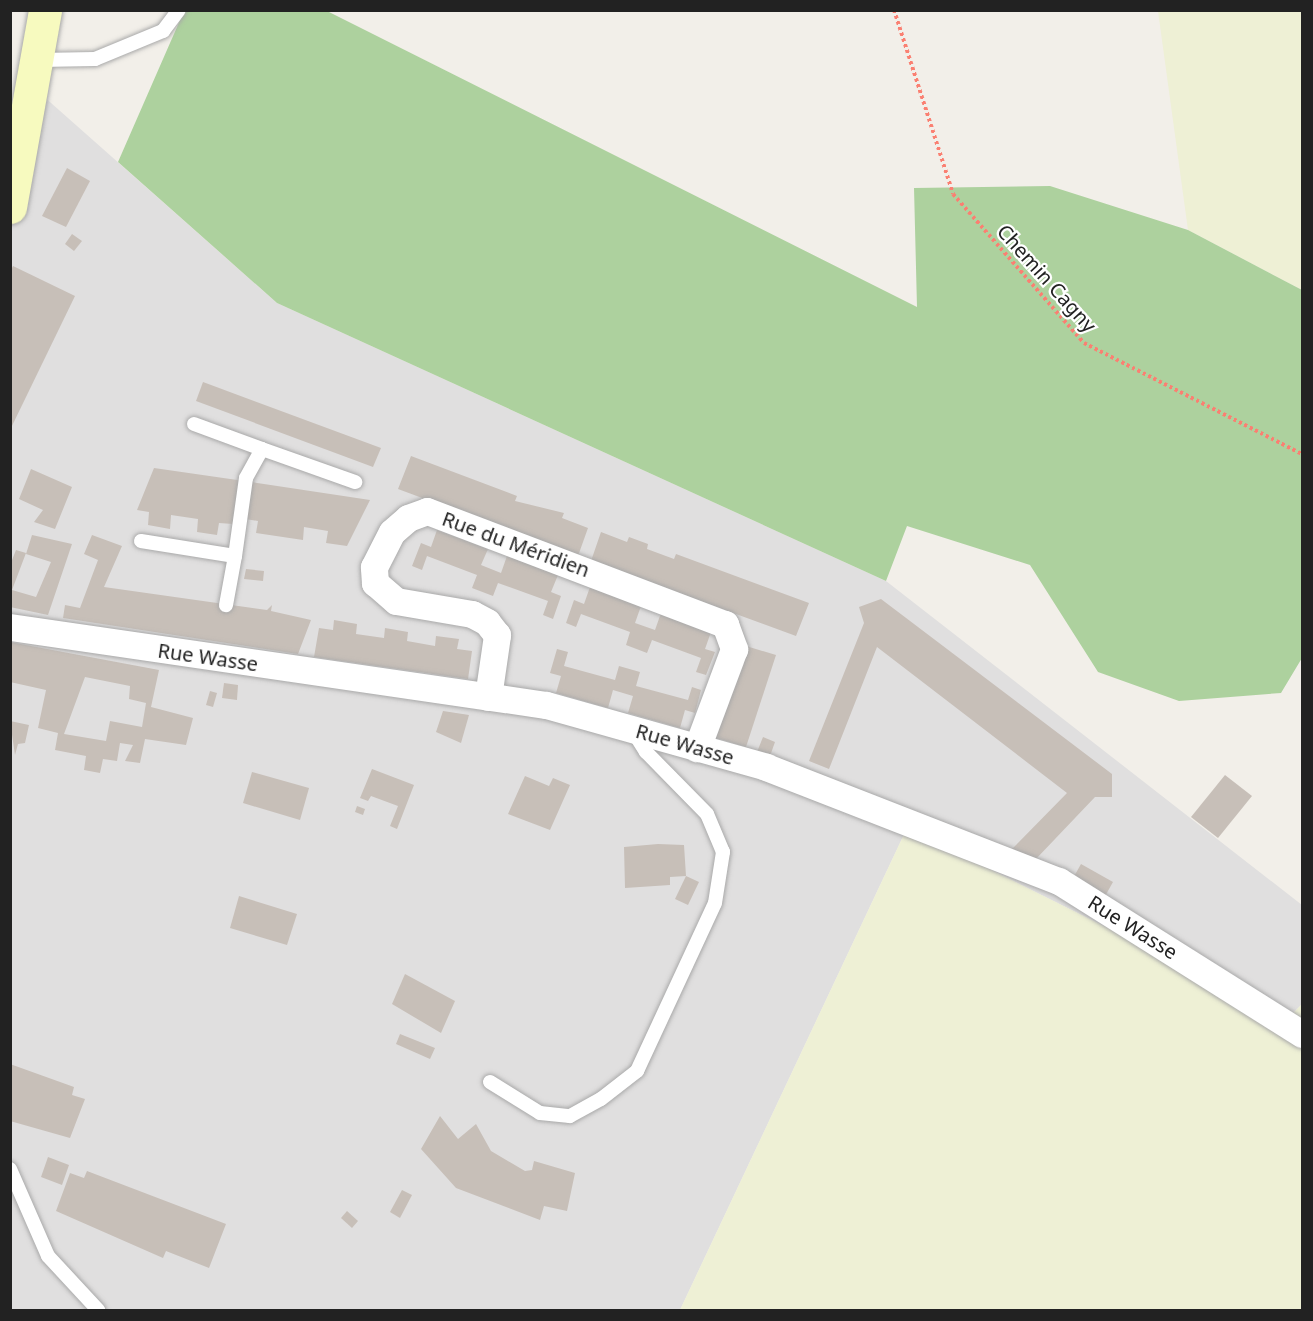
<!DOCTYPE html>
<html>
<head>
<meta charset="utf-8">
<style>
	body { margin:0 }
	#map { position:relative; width:1313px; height:1321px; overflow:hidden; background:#f2efe9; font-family:"Noto Sans",sans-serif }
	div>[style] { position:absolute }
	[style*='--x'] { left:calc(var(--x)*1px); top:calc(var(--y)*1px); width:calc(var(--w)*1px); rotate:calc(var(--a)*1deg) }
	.residential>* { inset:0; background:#e0dfdf }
	.farmland>* { inset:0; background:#eef0d5 }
	.forest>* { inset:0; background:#add19e }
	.building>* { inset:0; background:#c7bfb8 }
	.path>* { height:4px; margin-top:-2px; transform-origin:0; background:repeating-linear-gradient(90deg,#fa8072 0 3px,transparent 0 6px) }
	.roads { filter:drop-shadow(0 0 2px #a9a9a9) drop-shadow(0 0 2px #a9a9a9) }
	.lane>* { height:14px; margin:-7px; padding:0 7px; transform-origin:7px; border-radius:7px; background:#fff }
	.street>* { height:27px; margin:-13.5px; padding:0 13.5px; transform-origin:13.5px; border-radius:13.5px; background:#fff }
	.secondary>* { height:33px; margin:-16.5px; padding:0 16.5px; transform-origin:16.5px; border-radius:16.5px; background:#f7fabf }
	span { translate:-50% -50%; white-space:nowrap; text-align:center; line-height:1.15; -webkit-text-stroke:4.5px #fff; paint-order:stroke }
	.street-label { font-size:20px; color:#222 }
	.frame { position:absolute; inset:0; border:12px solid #222; pointer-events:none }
</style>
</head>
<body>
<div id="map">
	<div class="residential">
		<i style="clip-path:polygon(42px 95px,277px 303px,886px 581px,1302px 905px,1302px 1004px,1288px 1018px,907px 828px,680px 1310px,11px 1310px,10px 158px)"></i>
	</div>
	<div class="farmland">
		<i style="clip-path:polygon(1158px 11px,1302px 11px,1302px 290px,1188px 230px)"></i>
		<i style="clip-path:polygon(907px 828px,1288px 1018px,1302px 1004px,1302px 1310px,680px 1310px)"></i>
	</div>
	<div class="forest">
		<i style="clip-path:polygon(184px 11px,327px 11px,917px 307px,914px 188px,1050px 186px,1188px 230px,1302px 290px,1302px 658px,1281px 693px,1179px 701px,1098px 672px,1030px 565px,907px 526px,886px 581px,277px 303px,118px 162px)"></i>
	</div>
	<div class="building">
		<i style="clip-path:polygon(67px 168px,90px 181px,66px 227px,42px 216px)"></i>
		<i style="clip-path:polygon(72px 234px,82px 241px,74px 251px,65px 244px)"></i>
		<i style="clip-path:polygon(13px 266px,75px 296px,10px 430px,10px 272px)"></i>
		<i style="clip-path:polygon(203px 382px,381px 448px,373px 467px,196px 401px)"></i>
		<i style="clip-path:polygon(411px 456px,517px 496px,515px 501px,564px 513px,562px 518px,588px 528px,578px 556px,398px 489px)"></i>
		<i style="clip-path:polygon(154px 468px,251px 482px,370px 500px,347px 546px,326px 543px,328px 531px,304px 527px,303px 540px,256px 533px,258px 521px,234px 517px,233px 524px,219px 523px,217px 535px,197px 532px,198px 519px,171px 515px,170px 529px,148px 525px,149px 512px,137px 510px)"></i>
		<i style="clip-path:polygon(31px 469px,72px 487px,55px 529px,34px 522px,43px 510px,19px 499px)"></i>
		<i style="clip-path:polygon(437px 530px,488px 549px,481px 565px,501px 573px,507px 556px,558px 575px,551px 592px,561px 596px,553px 619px,543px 615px,548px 601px,498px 583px,493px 596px,472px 588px,477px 575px,427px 556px,422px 570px,412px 566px,421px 543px,431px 547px)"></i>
		<i style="clip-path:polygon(601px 532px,627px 542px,629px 537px,648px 544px,647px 549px,674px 559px,676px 554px,809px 603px,796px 636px,591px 561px)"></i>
		<i style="clip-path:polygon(32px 535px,72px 544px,48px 615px,10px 607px,10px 565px,16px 550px,26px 553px,12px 590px,36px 597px,51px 562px,26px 554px)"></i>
		<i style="clip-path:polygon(92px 535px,122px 546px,104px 587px,267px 610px,272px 605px,271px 611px,311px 620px,298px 654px,63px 618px,65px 605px,80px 608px,98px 560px,84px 554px)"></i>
		<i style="clip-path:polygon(246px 569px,264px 571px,263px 581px,244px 579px)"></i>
		<i style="clip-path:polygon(590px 587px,641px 606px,635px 623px,655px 630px,661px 613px,711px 632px,705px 649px,715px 652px,706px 675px,696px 672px,701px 658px,652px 640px,647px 653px,626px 645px,630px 632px,581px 614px,576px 627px,566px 623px,574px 600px,584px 604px)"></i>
		<i style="clip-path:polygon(881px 599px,1112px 774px,1112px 797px,1095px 797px,1035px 860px,1011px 850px,1067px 793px,877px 647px,829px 769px,809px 761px,864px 623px,859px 607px)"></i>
		<i style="clip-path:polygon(334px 620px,357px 624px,356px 634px,384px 638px,385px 628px,408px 632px,407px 641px,435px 646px,436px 636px,459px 639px,457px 649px,472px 651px,468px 679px,314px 657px,319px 628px,333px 630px)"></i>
		<i style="clip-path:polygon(evenodd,10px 642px,159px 670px,151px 707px,193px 718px,186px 745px,145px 739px,140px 763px,125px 761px,133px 745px,120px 743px,117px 761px,103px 759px,100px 773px,84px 770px,86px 756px,55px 750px,58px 733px,38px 728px,46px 690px,10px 682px,10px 642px,85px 677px,130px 686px,129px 699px,146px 703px,142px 727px,110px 721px,106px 741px,64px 734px,85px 677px)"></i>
		<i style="clip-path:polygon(746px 646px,776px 655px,746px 747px,716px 738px)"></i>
		<i style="clip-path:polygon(557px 649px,568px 652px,564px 666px,615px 680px,619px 666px,640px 672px,636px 686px,688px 700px,692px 687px,701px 690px,695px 713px,685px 710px,680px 728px,628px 713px,633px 696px,613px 690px,608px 708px,556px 693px,561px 676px,550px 673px)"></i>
		<i style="clip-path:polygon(224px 683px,238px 685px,237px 700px,222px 698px)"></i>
		<i style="clip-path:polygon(210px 691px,217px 693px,213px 707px,206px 705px)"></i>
		<i style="clip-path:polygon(443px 711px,469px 715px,461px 743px,436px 732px)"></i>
		<i style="clip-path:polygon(10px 721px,29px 725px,25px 743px,18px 744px,15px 755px)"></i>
		<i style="clip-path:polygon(763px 737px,775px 742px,770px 756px,757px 752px)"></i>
		<i style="clip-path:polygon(372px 769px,414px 785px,397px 829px,390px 826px,398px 806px,371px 796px,368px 801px,360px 798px)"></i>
		<i style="clip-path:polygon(252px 772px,309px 788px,300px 820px,243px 803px)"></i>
		<i style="clip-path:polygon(1225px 775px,1252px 796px,1218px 838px,1191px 817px)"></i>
		<i style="clip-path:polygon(525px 776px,549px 786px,553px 778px,570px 785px,550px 830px,508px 814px)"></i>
		<i style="clip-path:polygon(357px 806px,365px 809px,363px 815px,355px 812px)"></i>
		<i style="clip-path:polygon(658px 844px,684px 845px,686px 876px,670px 877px,670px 885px,625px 888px,624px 847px)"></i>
		<i style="clip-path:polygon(1081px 864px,1113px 882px,1104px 898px,1072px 880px)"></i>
		<i style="clip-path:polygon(686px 876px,699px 882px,688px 905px,675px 899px)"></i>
		<i style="clip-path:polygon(239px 896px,297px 914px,287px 945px,230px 928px)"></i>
		<i style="clip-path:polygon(405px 974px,455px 1001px,441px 1033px,392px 1004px)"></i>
		<i style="clip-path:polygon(400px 1034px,435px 1048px,430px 1059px,396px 1044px)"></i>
		<i style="clip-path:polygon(10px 1064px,74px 1087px,72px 1095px,85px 1099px,70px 1138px,10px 1121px)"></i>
		<i style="clip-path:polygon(440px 1116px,458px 1139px,476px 1124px,491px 1151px,525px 1171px,532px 1170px,534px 1161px,575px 1173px,567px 1211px,544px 1206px,540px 1220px,456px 1188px,421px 1149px)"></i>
		<i style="clip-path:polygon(48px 1157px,69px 1165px,62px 1185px,41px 1177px)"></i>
		<i style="clip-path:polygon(87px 1171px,226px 1224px,209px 1268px,166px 1251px,163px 1258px,56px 1211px,70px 1173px,84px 1178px)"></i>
		<i style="clip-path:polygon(402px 1190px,412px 1195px,400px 1218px,390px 1212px)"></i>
		<i style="clip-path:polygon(347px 1211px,358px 1221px,352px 1228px,341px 1218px)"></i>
	</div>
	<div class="path">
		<i style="--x:894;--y:10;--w:193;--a:72.2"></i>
		<i style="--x:953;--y:194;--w:198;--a:48.7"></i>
		<i style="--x:1084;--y:343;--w:245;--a:27"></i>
	</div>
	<div class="roads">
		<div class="lane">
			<i style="--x:39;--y:60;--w:56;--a:-1"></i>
			<i style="--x:95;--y:59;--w:74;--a:-22.4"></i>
			<i style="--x:163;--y:31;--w:26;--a:-53"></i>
			<i style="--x:194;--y:424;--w:72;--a:20.2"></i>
			<i style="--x:262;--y:449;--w:33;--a:119"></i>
			<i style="--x:246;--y:478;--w:79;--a:98"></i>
			<i style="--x:262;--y:449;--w:99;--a:19.5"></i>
			<i style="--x:141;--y:541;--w:95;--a:9.1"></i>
			<i style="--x:235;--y:556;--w:50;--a:100.4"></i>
			<i style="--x:490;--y:1082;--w:59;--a:31.8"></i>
			<i style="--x:540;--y:1113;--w:30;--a:6"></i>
			<i style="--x:570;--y:1116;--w:35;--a:-29"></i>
			<i style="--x:601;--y:1099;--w:46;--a:-37.9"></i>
			<i style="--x:637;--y:1071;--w:185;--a:-65.1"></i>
			<i style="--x:715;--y:903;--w:52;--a:-81.1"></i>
			<i style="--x:723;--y:852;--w:41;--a:-112.8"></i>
			<i style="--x:707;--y:814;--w:87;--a:-134.5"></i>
			<i style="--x:646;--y:752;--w:25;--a:-122"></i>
			<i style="--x:10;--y:1169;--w:95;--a:66.4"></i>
			<i style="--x:48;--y:1256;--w:74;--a:47.2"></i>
		</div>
		<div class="street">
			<i style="--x:10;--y:627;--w:542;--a:8.28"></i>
			<i style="--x:546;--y:705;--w:229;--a:15.7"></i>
			<i style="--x:766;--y:767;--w:314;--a:21.3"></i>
			<i style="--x:1059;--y:881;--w:287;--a:32.2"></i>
			<i style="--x:488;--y:697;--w:63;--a:-81.7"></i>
			<i style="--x:497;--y:635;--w:16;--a:-128"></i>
			<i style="--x:487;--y:622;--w:17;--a:-152"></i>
			<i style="--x:472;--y:614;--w:77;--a:-170.3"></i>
			<i style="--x:396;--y:601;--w:28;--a:-139"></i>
			<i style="--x:375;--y:583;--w:16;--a:-94"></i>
			<i style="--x:374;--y:567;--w:39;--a:-63"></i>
			<i style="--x:392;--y:532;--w:21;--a:-41"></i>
			<i style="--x:408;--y:518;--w:20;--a:-20"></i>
			<i style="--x:427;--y:511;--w:319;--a:20.8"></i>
			<i style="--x:725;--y:624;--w:27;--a:70"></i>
			<i style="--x:734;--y:649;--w:106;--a:110.5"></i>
		</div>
		<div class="secondary">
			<i style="--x:10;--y:207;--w:200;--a:-79.9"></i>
		</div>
	</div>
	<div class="street-label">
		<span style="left:1047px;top:278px;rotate:48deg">Chemin Cagny</span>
		<span style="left:516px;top:544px;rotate:20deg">Rue du Méridien</span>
		<span style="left:208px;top:657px;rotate:8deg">Rue Wasse</span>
		<span style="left:685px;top:744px;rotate:16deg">Rue Wasse</span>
		<span style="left:1133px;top:927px;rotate:32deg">Rue Wasse</span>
	</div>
	<div class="frame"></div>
</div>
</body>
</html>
